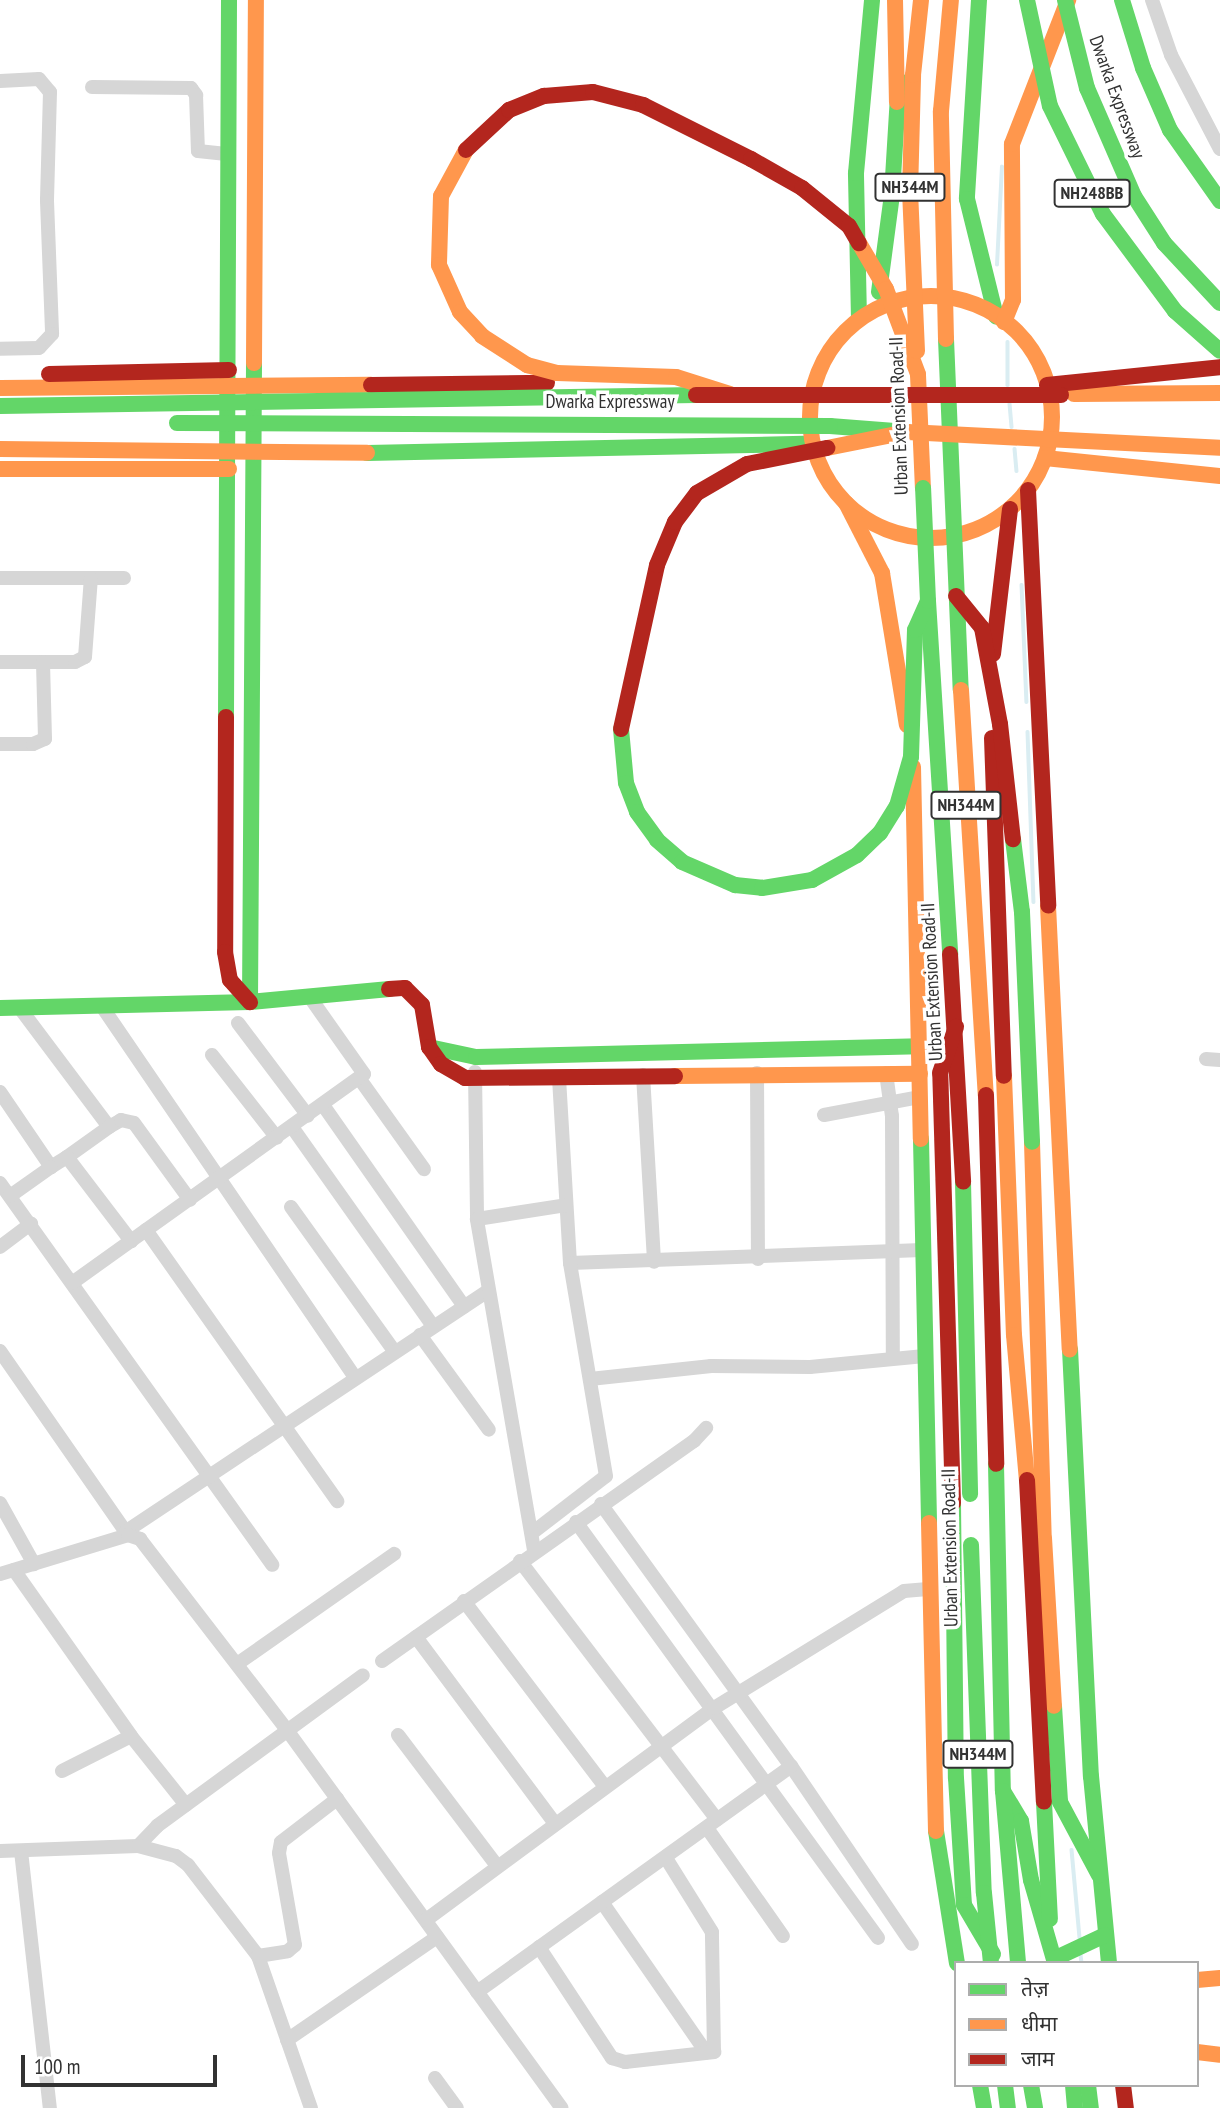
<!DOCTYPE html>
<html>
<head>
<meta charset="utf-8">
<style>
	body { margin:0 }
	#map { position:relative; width:1220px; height:2108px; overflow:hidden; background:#fff; font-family:"PT Sans Narrow","Noto Sans Devanagari",sans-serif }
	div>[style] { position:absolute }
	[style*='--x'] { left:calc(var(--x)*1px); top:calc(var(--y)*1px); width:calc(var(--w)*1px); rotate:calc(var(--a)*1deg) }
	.stream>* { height:3.5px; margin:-1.75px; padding:0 1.75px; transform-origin:1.75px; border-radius:1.75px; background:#daedf2 }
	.street>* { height:14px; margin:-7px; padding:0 7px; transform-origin:7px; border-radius:7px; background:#d6d6d6 }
	.fast>* { height:16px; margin:-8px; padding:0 8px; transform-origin:8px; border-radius:8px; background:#63d668 }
	.slow>* { height:16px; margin:-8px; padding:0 8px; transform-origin:8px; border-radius:8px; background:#ff974d }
	.slow>.ring { margin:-8px; padding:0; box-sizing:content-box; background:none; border:16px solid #ff974d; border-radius:50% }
	.jam>* { height:16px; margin:-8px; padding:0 8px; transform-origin:8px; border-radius:8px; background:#b3261e }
	.fast-bridge>* { height:16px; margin:-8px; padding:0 8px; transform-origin:8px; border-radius:8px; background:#63d668 }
	.slow-bridge>* { height:16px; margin:-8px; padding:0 8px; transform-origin:8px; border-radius:8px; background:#ff974d }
	.jam-bridge>* { height:16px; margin:-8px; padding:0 8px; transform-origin:8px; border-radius:8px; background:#b3261e }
	span { translate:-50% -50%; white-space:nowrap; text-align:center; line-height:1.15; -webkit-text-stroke:7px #fff; paint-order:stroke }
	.shield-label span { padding:2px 5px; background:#fff; border:2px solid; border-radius:5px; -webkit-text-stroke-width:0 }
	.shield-label { font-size:18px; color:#323232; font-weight:700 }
	.street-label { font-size:19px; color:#323232 }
	.legend { position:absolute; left:954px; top:1961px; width:245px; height:126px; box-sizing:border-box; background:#fff; border:2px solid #adadad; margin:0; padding:9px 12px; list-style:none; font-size:21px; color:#323232 }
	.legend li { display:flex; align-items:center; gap:14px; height:35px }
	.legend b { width:35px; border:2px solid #adadad }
	.scale { position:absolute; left:21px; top:2055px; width:196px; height:32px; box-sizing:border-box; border:4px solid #323232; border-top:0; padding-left:9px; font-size:21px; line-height:24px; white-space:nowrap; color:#323232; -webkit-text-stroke:5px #fff; paint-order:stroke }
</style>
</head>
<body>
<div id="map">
	<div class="stream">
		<i style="--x:997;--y:265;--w:98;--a:-87.1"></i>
		<i style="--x:1008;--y:342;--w:43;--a:90"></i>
		<i style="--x:1010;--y:404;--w:23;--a:85"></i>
		<i style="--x:1015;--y:449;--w:22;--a:85"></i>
		<i style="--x:1022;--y:585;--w:117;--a:87.6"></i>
		<i style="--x:1028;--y:732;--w:170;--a:88"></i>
		<i style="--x:1072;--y:1850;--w:88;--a:84.8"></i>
		<i style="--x:1081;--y:1955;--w:8;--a:83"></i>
	</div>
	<div class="street">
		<i style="--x:1152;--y:0;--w:58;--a:70.9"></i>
		<i style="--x:1171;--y:55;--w:106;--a:62.5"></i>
		<i style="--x:0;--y:81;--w:39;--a:-3"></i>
		<i style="--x:39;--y:79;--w:17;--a:50"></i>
		<i style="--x:50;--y:92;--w:109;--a:91.6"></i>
		<i style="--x:47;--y:201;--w:133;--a:87.8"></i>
		<i style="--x:52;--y:334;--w:19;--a:133"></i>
		<i style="--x:39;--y:348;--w:39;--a:179"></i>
		<i style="--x:92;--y:87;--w:99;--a:0.6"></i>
		<i style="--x:191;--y:88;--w:9;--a:54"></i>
		<i style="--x:196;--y:95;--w:56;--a:88"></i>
		<i style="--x:198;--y:151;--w:31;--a:6"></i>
		<i style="--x:0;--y:578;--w:124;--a:0"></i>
		<i style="--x:0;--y:662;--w:75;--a:0"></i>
		<i style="--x:75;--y:662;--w:11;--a:-27"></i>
		<i style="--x:85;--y:657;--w:79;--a:-85.7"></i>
		<i style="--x:0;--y:744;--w:33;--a:0"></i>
		<i style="--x:33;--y:744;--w:13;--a:-23"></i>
		<i style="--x:45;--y:739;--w:77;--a:-91.5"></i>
		<i style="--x:101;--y:1005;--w:450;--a:55.7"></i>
		<i style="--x:19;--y:1007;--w:150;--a:53.1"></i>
		<i style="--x:109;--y:1127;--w:52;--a:144.5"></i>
		<i style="--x:238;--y:1023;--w:116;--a:53"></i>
		<i style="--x:212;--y:1055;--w:105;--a:51.9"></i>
		<i style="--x:1206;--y:1059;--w:14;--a:4"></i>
		<i style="--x:475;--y:1072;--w:147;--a:89.2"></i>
		<i style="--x:757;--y:1073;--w:186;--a:89.7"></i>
		<i style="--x:886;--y:1073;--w:43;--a:82.1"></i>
		<i style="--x:892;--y:1116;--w:242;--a:89.8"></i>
		<i style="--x:643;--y:1075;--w:187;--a:86.6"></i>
		<i style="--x:359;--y:1078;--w:112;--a:54.5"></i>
		<i style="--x:559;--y:1078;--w:185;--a:86.6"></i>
		<i style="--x:570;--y:1263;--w:352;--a:-2.1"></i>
		<i style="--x:0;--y:1092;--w:91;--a:55.8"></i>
		<i style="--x:51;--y:1167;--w:19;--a:-32"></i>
		<i style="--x:67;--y:1157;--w:106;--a:52.7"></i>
		<i style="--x:323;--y:1105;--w:246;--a:55"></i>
		<i style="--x:824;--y:1115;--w:98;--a:-10.6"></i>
		<i style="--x:109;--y:1127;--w:14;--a:-30"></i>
		<i style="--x:121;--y:1120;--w:13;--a:13"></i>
		<i style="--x:134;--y:1123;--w:95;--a:54"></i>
		<i style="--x:292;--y:1127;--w:244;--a:54.7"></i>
		<i style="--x:0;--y:1183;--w:469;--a:54.5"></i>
		<i style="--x:10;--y:1196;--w:50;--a:-35.3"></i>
		<i style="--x:291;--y:1207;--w:177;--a:54.4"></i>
		<i style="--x:146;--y:1230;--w:332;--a:54.8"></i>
		<i style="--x:0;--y:1247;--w:39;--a:-37"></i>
		<i style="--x:72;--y:1283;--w:359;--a:-35.6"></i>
		<i style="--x:364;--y:1074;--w:92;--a:-125.2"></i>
		<i style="--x:420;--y:1335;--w:117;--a:54"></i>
		<i style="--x:0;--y:1351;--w:224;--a:55.2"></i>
		<i style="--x:590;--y:1379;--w:122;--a:-6.1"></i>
		<i style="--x:711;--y:1366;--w:99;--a:0.6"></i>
		<i style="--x:810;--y:1367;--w:115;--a:-5.5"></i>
		<i style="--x:0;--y:1503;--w:70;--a:60.9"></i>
		<i style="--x:601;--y:1504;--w:324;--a:54.1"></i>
		<i style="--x:791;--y:1766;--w:215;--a:55.8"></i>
		<i style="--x:576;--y:1522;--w:514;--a:54.02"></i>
		<i style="--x:125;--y:1532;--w:433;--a:-33.6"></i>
		<i style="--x:532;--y:1533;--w:93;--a:-37.6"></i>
		<i style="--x:606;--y:1476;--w:216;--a:-99.6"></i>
		<i style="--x:534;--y:1550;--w:336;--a:-99.8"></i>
		<i style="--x:477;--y:1219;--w:90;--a:-8.9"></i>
		<i style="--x:520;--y:1561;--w:325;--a:52.7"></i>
		<i style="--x:14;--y:1570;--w:203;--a:54.8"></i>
		<i style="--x:0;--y:1574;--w:134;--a:-16.9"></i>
		<i style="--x:128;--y:1535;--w:13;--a:18"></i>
		<i style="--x:140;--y:1539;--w:241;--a:52.4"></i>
		<i style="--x:287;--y:1730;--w:467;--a:54"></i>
		<i style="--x:464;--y:1601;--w:233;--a:52.8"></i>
		<i style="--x:416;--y:1637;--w:231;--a:53.3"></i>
		<i style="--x:382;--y:1661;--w:382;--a:-35.2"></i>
		<i style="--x:694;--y:1441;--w:18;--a:-47"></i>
		<i style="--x:237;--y:1664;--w:192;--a:-35"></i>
		<i style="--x:398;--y:1735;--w:164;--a:52.9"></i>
		<i style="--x:62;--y:1771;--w:77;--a:-26.9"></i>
		<i style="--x:131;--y:1736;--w:88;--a:51.4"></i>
		<i style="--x:707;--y:1828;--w:132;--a:54.9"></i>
		<i style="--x:138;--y:1846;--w:28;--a:-46"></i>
		<i style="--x:157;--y:1826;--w:255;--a:-36.2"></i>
		<i style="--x:0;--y:1851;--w:138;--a:-2.1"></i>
		<i style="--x:138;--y:1846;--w:39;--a:15"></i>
		<i style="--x:176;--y:1856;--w:15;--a:37"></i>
		<i style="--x:188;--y:1865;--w:115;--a:52.4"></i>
		<i style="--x:258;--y:1956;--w:161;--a:70.8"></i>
		<i style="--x:21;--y:1851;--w:259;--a:83.6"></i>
		<i style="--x:602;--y:1902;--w:183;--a:55.3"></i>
		<i style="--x:426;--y:1920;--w:358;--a:-36.4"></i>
		<i style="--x:714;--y:1708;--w:223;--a:-31.6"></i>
		<i style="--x:904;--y:1591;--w:24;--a:-5"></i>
		<i style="--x:539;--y:1947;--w:133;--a:56.7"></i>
		<i style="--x:612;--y:2058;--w:14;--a:17"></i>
		<i style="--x:625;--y:2062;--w:90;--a:-6.4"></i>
		<i style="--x:714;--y:2052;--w:120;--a:-91"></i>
		<i style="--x:712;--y:1932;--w:87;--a:-121.9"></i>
		<i style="--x:258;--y:1956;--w:30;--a:-9"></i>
		<i style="--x:288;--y:1951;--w:9;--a:-41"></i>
		<i style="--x:295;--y:1945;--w:93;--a:-99.9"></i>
		<i style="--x:279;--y:1853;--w:11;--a:-80"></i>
		<i style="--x:281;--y:1842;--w:71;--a:-37.5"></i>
		<i style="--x:477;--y:1992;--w:387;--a:-35.7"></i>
		<i style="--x:287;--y:2040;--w:182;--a:-34.5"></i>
		<i style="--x:435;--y:2078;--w:37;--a:54"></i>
	</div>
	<div class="fast">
		<i style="--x:979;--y:0;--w:199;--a:93.5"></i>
		<i style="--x:967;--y:199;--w:121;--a:76.1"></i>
		<i style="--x:1122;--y:0;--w:71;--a:72.8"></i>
		<i style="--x:1143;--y:68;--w:68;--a:66.5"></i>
		<i style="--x:1170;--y:130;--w:87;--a:54.8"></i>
		<i style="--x:879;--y:292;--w:99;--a:-82.4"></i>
		<i style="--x:892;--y:194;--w:114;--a:-86.5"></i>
		<i style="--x:859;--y:319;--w:146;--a:-91.2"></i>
		<i style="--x:856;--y:173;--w:174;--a:-84.7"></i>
		<i style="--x:830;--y:426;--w:65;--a:4.4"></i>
		<i style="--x:367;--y:453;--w:437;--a:-1.2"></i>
		<i style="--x:928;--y:601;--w:354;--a:86.4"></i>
		<i style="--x:226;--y:717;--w:717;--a:-89.76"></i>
		<i style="--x:250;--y:1002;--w:639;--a:-89.64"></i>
		<i style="--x:0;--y:1008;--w:250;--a:-1.4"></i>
		<i style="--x:250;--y:1002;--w:140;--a:-5.3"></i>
		<i style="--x:429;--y:1047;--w:48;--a:12"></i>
		<i style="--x:476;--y:1057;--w:443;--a:-1.4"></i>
		<i style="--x:921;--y:1139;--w:384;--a:88.8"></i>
		<i style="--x:963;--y:1182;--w:312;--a:88.7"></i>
		<i style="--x:1070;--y:1349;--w:428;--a:87.2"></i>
		<i style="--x:1091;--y:1776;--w:188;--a:84.5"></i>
		<i style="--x:953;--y:1503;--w:275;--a:89.4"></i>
		<i style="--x:956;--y:1778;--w:127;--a:86.4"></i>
		<i style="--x:964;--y:1905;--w:57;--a:59.4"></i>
		<i style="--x:1054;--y:1706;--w:96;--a:86.4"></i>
		<i style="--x:1060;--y:1802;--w:83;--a:61.9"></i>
		<i style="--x:1003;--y:1791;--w:35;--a:59"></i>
		<i style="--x:1021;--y:1821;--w:60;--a:80.4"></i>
		<i style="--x:1031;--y:1880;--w:86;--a:73.9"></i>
		<i style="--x:1044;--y:1802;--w:117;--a:87.1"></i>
		<i style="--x:936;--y:1831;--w:134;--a:81"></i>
		<i style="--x:1054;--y:1959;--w:56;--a:-25.2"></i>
		<i style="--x:980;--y:2085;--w:23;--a:80"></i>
		<i style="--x:1005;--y:2085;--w:23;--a:83"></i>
		<i style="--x:1031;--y:2085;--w:23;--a:80"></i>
		<i style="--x:1073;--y:2085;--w:23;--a:85"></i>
		<i style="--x:1088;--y:2085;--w:23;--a:83"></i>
	</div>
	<div class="slow">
		<i class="ring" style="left:810px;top:296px;width:226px;height:226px"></i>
		<i style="--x:1004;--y:322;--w:24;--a:-68"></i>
		<i style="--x:1013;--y:300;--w:156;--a:-90.4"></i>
		<i style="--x:1012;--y:144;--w:155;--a:-68.7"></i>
		<i style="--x:254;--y:363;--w:363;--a:-89.7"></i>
		<i style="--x:918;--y:375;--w:113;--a:87.5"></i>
		<i style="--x:0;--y:388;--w:371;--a:-0.5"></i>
		<i style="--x:1074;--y:394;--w:146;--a:-0.4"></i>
		<i style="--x:0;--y:449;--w:367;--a:0.6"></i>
		<i style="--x:1045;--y:458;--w:176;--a:5.9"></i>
		<i style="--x:0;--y:469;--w:229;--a:0"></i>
		<i style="--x:846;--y:503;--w:79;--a:62.8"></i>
		<i style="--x:882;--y:573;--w:154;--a:80.7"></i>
		<i style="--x:913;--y:767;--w:372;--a:88.8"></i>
		<i style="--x:1048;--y:906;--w:444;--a:87.2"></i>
		<i style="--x:675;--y:1076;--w:245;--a:-0.5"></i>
		<i style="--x:1004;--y:1076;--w:259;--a:87.8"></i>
		<i style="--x:1014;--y:1335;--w:146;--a:84.9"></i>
		<i style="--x:1032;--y:1142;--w:396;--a:88.3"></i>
		<i style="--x:1044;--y:1538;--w:168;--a:86.6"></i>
		<i style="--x:929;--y:1523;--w:308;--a:88.7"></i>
		<i style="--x:1197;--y:1980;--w:23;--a:-5"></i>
		<i style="--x:1197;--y:2052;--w:23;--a:7"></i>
	</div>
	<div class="jam">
		<i style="--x:49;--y:374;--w:180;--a:-1.3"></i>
		<i style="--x:371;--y:385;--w:176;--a:-0.7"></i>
		<i style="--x:1047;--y:385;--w:174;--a:-5.9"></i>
		<i style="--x:1028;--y:490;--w:416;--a:87.2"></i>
		<i style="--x:993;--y:654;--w:146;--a:-83.3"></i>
		<i style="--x:226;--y:717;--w:235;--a:90.2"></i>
		<i style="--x:225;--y:952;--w:28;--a:80"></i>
		<i style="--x:230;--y:980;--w:30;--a:48"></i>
		<i style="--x:992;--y:738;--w:338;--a:88"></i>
		<i style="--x:950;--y:954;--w:228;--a:86.7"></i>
		<i style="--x:389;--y:989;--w:16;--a:-4"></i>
		<i style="--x:405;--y:988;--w:24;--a:45"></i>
		<i style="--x:422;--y:1005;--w:43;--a:80.5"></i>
		<i style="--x:429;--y:1047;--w:21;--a:55"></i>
		<i style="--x:441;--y:1064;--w:28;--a:30"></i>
		<i style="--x:465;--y:1078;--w:210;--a:-0.5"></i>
		<i style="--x:1027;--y:1480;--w:322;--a:87"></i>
		<i style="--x:953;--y:1503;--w:430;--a:-91.7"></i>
		<i style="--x:940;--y:1073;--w:49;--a:-70.8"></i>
		<i style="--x:1123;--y:2085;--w:23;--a:83"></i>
	</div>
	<div class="fast-bridge">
		<i style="--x:1027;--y:0;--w:108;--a:77.8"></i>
		<i style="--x:1050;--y:106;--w:120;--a:63.9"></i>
		<i style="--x:1103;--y:214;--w:121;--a:53.4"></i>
		<i style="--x:1175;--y:311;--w:60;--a:41.6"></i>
		<i style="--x:1065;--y:0;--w:91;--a:76"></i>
		<i style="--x:1087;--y:88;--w:118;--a:66.5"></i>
		<i style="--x:1134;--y:196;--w:56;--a:57.4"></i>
		<i style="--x:1164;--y:243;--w:82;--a:47"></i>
		<i style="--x:946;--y:339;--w:351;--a:87.6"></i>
		<i style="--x:0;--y:406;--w:696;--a:-0.91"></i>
		<i style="--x:177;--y:423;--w:653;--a:0.26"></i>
		<i style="--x:621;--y:729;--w:54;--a:84.7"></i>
		<i style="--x:626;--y:783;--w:31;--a:69"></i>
		<i style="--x:637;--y:812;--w:34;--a:54"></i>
		<i style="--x:657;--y:840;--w:33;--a:41"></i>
		<i style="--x:682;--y:862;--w:58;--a:23.5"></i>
		<i style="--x:735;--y:885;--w:27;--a:6"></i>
		<i style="--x:762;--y:888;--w:51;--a:-9.1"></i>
		<i style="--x:812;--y:880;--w:51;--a:-29.1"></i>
		<i style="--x:857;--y:855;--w:32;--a:-44"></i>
		<i style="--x:880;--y:833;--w:32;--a:-58"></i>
		<i style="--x:897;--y:806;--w:51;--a:-74.1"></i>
		<i style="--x:911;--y:757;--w:127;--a:-88.2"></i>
		<i style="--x:915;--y:630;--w:32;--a:-66"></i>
		<i style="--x:928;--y:601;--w:113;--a:-92.5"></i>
		<i style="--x:1013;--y:839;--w:74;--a:83"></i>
		<i style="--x:1022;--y:912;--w:230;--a:87.5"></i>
		<i style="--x:996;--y:1464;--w:327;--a:88.8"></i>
		<i style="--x:1003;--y:1791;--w:173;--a:85"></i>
		<i style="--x:971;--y:1545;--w:348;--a:87.9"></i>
		<i style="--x:984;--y:1893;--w:70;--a:84.3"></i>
	</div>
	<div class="slow-bridge">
		<i style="--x:895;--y:0;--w:102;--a:88.9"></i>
		<i style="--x:466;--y:150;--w:52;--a:118.5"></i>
		<i style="--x:441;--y:196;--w:69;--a:91.7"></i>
		<i style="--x:439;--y:265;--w:51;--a:65.9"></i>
		<i style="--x:460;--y:312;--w:33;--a:47"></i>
		<i style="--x:482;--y:336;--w:54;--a:32.8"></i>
		<i style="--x:527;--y:365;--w:31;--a:15"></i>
		<i style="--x:557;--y:373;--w:119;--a:1.9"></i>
		<i style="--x:676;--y:377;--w:57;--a:17.5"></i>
		<i style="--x:859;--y:243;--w:53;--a:59.6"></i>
		<i style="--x:886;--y:289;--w:91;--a:69.4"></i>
		<i style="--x:946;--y:339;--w:228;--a:-91.3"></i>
		<i style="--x:941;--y:111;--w:111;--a:-84.9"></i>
		<i style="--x:917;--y:351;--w:158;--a:-92.5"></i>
		<i style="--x:910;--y:193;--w:118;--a:-88.5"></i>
		<i style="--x:913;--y:75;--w:75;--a:-83.9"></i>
		<i style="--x:827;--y:448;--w:82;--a:-11.3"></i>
		<i style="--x:907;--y:432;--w:313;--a:2.9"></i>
		<i style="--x:961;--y:690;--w:406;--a:86.5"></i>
	</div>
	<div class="jam-bridge">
		<i style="--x:466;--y:150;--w:59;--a:-42.9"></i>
		<i style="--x:509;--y:110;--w:38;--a:-22"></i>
		<i style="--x:544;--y:96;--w:49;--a:-4.7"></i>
		<i style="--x:593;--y:92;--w:52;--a:14.6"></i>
		<i style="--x:643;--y:105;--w:121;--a:26.6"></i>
		<i style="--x:751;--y:159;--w:59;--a:29.6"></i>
		<i style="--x:802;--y:188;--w:60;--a:39"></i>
		<i style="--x:849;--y:226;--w:20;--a:60"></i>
		<i style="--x:696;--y:395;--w:365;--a:0"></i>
		<i style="--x:956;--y:596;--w:41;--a:50.9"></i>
		<i style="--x:982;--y:628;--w:98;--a:79.4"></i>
		<i style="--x:1000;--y:724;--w:116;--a:83.6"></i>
		<i style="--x:621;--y:729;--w:168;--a:-77.6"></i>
		<i style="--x:657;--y:565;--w:47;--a:-67.3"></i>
		<i style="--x:675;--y:522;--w:36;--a:-53"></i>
		<i style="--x:697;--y:493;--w:58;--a:-30.1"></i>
		<i style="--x:747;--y:464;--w:82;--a:-11.3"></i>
		<i style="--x:986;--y:1095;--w:369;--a:88.4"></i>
	</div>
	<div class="shield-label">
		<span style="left:910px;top:187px">NH344M</span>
		<span style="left:1092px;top:193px">NH248BB</span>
		<span style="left:966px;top:805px">NH344M</span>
		<span style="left:978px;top:1754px">NH344M</span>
	</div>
	<div class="street-label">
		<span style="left:1117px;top:97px;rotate:70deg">Dwarka Expressway</span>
		<span style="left:610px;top:402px">Dwarka Expressway</span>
		<span style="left:899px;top:416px;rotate:-92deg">Urban Extension Road-II</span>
		<span style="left:932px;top:982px;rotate:-93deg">Urban Extension Road-II</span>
		<span style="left:950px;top:1548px;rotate:-91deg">Urban Extension Road-II</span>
	</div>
	<ul class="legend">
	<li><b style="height:9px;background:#63d668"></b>तेज़</li>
	<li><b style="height:9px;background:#ff974d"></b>धीमा</li>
	<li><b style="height:9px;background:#b3261e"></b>जाम</li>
	</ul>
	<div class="scale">100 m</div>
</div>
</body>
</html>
